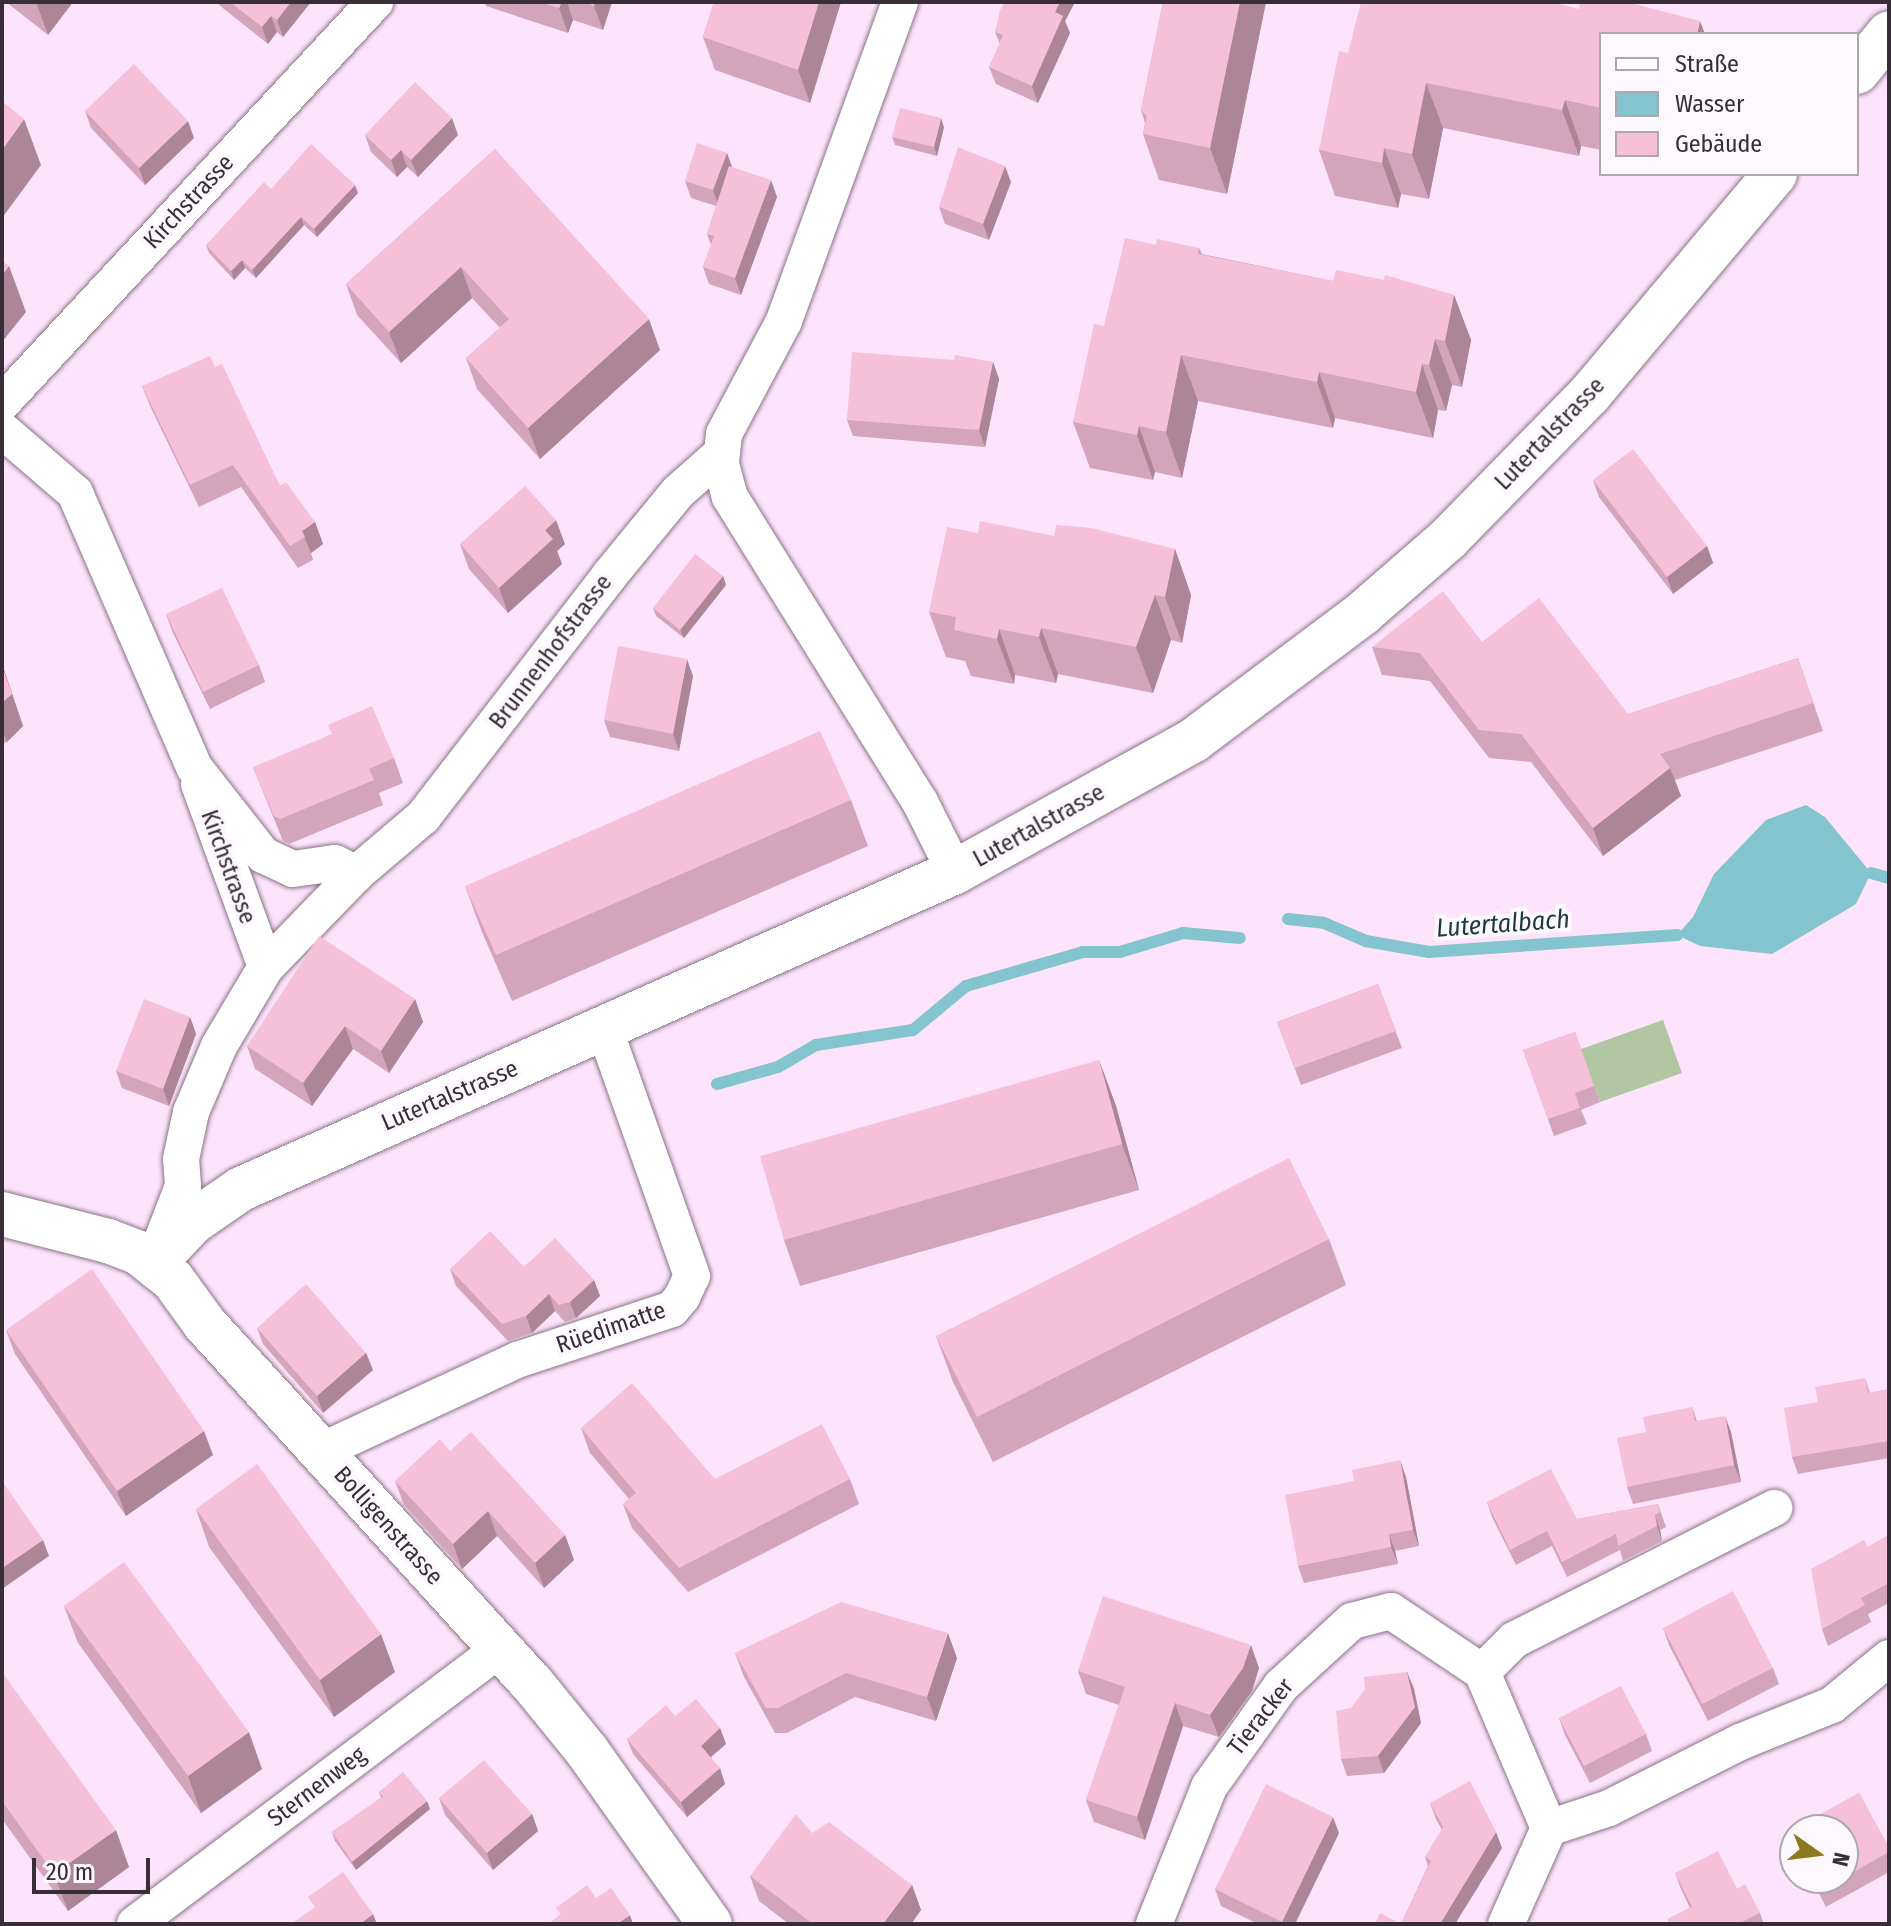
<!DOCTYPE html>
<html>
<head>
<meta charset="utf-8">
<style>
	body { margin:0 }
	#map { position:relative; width:1891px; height:1926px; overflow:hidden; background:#fde4fc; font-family:"Fira Sans Condensed",sans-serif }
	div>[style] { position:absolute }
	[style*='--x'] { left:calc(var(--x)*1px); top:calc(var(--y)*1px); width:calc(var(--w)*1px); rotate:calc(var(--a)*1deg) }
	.green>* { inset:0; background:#b1c6a2 }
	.water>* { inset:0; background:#84c4cf }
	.stream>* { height:12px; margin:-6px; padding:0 6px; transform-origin:6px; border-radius:6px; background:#84c4cf }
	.roads { filter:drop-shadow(0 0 2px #897388) drop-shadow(0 0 2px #897388) }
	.minor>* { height:36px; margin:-18px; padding:0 18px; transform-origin:18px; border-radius:18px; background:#fff }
	.tertiary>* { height:44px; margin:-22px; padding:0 22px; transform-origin:22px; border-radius:22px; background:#fff }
	.secondary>* { height:44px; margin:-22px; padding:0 22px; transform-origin:22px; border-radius:22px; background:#fff }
	.wall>* { inset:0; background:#d3a5ba }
	.shaded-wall>* { inset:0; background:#ac8697 }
	.building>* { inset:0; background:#f5c0d8 }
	span { translate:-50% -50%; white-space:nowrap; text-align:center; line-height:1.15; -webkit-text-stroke:8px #fdf8fd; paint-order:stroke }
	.street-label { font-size:24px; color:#372e37 }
	.water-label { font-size:26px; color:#1a3a3f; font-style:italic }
	.frame { position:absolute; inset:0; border:4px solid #372e37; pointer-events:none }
	.legend { position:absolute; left:1599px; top:32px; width:260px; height:144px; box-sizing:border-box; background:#fdf8fd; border:2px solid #aea7ae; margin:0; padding:10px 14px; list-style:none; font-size:24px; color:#372e37 }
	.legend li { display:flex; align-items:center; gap:16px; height:40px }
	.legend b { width:40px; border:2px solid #aea7ae }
	.north { position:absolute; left:1779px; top:1814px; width:80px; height:80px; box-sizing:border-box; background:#fdf8fd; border:2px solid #aea7ae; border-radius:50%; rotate:104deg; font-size:22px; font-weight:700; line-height:32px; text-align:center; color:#372e37 }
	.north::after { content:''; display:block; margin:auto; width:28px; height:36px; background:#8c791e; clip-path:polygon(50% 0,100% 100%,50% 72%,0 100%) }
	.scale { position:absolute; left:32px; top:1858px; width:118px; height:36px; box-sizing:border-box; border:4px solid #372e37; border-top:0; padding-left:10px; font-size:24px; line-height:28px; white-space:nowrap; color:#372e37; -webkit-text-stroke:6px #fdf8fd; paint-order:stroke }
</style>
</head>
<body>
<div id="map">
	<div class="green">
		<i style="clip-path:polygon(1663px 1020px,1682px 1073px,1600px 1102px,1581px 1049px)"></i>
	</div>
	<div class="water">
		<i style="clip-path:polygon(1806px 805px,1825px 817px,1871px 873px,1856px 904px,1772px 954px,1700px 946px,1677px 935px,1693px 917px,1714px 874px,1766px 820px)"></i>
	</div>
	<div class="stream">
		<i style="--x:1871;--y:873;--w:19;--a:16"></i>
		<i style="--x:1288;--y:919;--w:36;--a:6"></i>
		<i style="--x:1324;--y:923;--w:46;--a:23.2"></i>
		<i style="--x:1366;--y:941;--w:64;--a:9.9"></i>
		<i style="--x:1429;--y:952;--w:249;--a:-3.9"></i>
		<i style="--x:717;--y:1084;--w:63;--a:-15.6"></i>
		<i style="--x:778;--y:1067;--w:44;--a:-30.1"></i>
		<i style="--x:816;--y:1045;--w:98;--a:-8.8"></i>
		<i style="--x:913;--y:1030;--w:69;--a:-39.7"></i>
		<i style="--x:966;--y:986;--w:122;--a:-16.2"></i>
		<i style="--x:1083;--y:952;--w:37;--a:0"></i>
		<i style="--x:1120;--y:952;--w:66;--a:-16.8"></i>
		<i style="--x:1183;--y:933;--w:57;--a:5"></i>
	</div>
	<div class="roads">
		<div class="minor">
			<i style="--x:900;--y:2;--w:339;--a:110"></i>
			<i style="--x:784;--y:321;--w:128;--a:118"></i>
			<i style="--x:724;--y:434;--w:30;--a:96"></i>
			<i style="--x:721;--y:464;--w:34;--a:75"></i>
			<i style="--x:730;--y:497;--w:359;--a:58.1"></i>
			<i style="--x:920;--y:802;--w:78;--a:63.4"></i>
			<i style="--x:2;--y:403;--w:548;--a:-47.07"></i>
			<i style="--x:2;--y:430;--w:96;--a:40.8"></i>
			<i style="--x:75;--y:493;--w:299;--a:66.5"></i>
			<i style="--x:194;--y:767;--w:112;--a:51.9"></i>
			<i style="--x:263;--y:855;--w:33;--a:25"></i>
			<i style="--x:293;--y:869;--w:42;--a:-8.1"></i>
			<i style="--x:335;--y:863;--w:24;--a:28"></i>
			<i style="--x:199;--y:784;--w:195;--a:69.9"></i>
			<i style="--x:156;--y:1256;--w:75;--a:-68.9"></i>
			<i style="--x:183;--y:1186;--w:27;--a:-94"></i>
			<i style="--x:181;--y:1159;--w:48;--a:-78"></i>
			<i style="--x:191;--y:1112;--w:72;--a:-67"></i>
			<i style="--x:219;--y:1046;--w:92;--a:-59.3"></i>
			<i style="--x:266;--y:967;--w:129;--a:-45.9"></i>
			<i style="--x:356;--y:874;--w:88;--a:-40.4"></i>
			<i style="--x:423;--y:817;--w:304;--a:-52.3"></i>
			<i style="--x:609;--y:576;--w:109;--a:-50.6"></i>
			<i style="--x:678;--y:492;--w:57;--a:-41.5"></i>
			<i style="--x:321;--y:1451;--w:216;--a:-24.9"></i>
			<i style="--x:517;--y:1360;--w:163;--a:-18.2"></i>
			<i style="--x:672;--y:1309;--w:16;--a:-50"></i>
			<i style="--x:682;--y:1297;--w:23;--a:-65"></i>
			<i style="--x:692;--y:1276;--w:261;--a:-109.5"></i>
			<i style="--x:1482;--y:1672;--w:45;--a:-45"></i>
			<i style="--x:1514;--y:1640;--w:292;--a:-26.9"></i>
			<i style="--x:1549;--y:1828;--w:63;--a:-18.4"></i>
			<i style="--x:1609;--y:1808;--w:147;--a:-26.7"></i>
			<i style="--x:1740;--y:1742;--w:99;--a:-21.9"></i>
			<i style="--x:1832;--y:1705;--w:74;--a:-39.5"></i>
			<i style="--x:135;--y:1924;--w:456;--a:-37"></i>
			<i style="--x:1154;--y:1924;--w:148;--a:-68.1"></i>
			<i style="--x:1209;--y:1787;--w:124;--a:-54.5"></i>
			<i style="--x:1281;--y:1686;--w:96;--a:-42.5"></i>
			<i style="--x:1352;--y:1621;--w:40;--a:-14.4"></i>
			<i style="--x:1391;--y:1611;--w:110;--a:33.8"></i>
			<i style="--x:1482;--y:1672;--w:170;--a:66.8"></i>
			<i style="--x:1549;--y:1828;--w:105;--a:114.1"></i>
		</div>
		<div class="tertiary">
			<i style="--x:1857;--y:72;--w:50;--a:-50.6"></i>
			<i style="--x:154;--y:1263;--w:57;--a:-46.4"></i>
			<i style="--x:193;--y:1222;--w:58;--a:-34.5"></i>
			<i style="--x:241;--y:1189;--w:781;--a:-23.94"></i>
			<i style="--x:955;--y:872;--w:273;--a:-28.9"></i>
			<i style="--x:1194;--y:740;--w:211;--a:-36.9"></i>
			<i style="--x:1363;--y:613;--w:113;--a:-41"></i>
			<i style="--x:1448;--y:539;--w:202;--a:-45.6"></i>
			<i style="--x:1589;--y:395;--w:289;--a:-49.9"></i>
		</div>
		<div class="secondary">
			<i style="--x:2;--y:1214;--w:109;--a:14.3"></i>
			<i style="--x:108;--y:1241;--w:33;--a:21"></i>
			<i style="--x:139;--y:1253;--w:43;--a:38.5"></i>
			<i style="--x:173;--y:1280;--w:53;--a:54.2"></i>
			<i style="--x:204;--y:1323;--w:486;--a:47.7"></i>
			<i style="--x:531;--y:1682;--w:89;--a:50.9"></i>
			<i style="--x:587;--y:1751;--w:212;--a:54.6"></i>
		</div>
	</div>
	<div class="wall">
		<i style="clip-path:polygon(6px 2px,73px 2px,48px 35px)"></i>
		<i style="clip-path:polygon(218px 2px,311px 2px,283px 37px,277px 32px,268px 44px,219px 5px)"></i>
		<i style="clip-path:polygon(485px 2px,612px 2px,603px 30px,573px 20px,568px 33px,486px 6px)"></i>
		<i style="clip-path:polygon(714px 2px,841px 2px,810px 103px,715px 70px,703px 37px)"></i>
		<i style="clip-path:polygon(1005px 2px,1075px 2px,1065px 21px,1070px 33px,1038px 103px,996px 84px,989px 67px,1000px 44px,995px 32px)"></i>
		<i style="clip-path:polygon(1163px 2px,1266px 2px,1227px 194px,1159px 180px,1143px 134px,1145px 123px,1141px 110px)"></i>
		<i style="clip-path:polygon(1601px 34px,1601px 150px,1581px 146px,1579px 156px,1443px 128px,1429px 199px,1401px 194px,1398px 208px,1335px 196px,1319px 150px,1348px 53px)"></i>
		<i style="clip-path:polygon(85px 111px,194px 138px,145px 185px,91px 128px)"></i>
		<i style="clip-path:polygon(944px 127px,937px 156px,895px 145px,892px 137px)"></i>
		<i style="clip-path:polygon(365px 135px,458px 135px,418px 177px,407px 167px,397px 177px,371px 152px)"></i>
		<i style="clip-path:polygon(495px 149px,660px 350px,540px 459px,477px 389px,466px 358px,500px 328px,472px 298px,401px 363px,357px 315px,346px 284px)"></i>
		<i style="clip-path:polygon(727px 153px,732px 167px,777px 197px,741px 295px,709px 284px,703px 267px,711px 245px,707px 234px,716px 206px,691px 198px,685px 181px)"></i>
		<i style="clip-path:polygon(1011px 182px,989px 240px,945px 224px,939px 207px)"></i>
		<i style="clip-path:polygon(271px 189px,358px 193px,317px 237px,304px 225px,256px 278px,245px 268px,234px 280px,209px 253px,206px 245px)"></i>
		<i style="clip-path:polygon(1199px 248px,1202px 254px,1333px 281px,1454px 295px,1471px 340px,1462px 387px,1452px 385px,1446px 411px,1438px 410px,1433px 438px,1335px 418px,1333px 428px,1198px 401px,1182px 478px,1155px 472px,1153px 480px,1090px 468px,1073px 422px,1104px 326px)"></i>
		<i style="clip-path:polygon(954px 360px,993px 362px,999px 379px,985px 447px,853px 436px,847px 420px)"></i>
		<i style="clip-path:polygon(215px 367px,280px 486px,315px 522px,323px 544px,311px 553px,313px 560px,298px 568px,241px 487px,199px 507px,151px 408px,142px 386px)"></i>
		<i style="clip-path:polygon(1593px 480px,1707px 546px,1713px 563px,1673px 594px,1599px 497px)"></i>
		<i style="clip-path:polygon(978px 533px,1054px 536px,1175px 549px,1191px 595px,1182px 643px,1171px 640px,1153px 693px,1058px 674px,1056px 683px,1015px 675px,1014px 684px,971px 676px,965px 661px,946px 657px,929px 612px)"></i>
		<i style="clip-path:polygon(460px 544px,565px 544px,557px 551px,562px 564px,508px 613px,469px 569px)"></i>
		<i style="clip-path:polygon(723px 576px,726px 585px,684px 638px,656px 616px,653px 608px)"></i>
		<i style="clip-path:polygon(166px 614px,259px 665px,265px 682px,210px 709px,172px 631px)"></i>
		<i style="clip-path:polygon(1482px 642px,1628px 714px,1798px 658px,1823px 731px,1675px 780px,1681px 796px,1603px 856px,1531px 762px,1489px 758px,1430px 681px,1382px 675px,1372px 647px)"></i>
		<i style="clip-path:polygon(2px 664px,23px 726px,7px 742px,2px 744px)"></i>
		<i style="clip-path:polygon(693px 676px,679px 751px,610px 737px,604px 720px)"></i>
		<i style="clip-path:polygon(394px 758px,403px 783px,379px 793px,383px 805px,289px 844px,283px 841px,253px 767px)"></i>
		<i style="clip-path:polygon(851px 800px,868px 846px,512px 1001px,482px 932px,465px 886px)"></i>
		<i style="clip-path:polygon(1378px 984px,1402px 1048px,1301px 1085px,1277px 1022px)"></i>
		<i style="clip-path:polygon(415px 999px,423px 1022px,389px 1073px,353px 1049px,312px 1106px,255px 1069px,247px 1046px)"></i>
		<i style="clip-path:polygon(190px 1017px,196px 1034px,169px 1106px,122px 1088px,116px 1071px)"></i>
		<i style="clip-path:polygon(1575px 1032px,1600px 1102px,1581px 1110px,1587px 1124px,1554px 1136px,1523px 1050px)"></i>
		<i style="clip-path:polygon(1099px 1060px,1116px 1106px,1139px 1190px,800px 1286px,784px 1240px)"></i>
		<i style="clip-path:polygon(1329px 1239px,1346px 1285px,993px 1462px,953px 1382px,936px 1336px)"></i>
		<i style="clip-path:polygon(524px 1267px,594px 1280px,600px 1296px,576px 1318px,565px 1322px,555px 1311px,532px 1333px,508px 1341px,456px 1286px,450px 1269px)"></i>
		<i style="clip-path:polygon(257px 1328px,366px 1353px,373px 1370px,323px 1413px,263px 1344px)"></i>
		<i style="clip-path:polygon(6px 1330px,213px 1455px,126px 1516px,15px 1354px)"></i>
		<i style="clip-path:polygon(1865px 1378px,1870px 1393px,1889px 1389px,1889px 1458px,1798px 1474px,1792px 1457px,1818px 1402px)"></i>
		<i style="clip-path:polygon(1692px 1407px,1697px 1421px,1731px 1432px,1741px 1482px,1633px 1504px,1627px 1487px,1646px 1432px)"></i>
		<i style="clip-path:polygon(581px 1428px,715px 1479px,850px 1479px,859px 1504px,688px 1592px,632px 1528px,623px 1504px,629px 1499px,590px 1453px)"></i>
		<i style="clip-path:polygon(450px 1451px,565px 1535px,574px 1560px,544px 1588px,497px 1536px,462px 1569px,404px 1505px,395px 1481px)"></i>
		<i style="clip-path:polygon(1406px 1477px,1419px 1546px,1395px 1551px,1398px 1564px,1304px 1583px,1298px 1566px)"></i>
		<i style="clip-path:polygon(1487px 1502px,1577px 1519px,1658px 1504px,1666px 1527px,1660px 1530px,1662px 1541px,1623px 1561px,1620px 1550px,1567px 1577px,1552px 1546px,1516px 1565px,1492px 1517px)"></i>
		<i style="clip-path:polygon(196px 1509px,395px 1672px,334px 1717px,209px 1547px)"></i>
		<i style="clip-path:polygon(1889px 1535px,1889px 1603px,1868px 1614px,1871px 1622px,1828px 1646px,1822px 1629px,1868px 1547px)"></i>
		<i style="clip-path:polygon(64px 1606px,262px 1769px,201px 1813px,78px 1643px)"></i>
		<i style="clip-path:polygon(1663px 1628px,1773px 1668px,1779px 1684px,1708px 1721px,1669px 1645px)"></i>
		<i style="clip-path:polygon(735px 1653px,957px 1658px,936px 1721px,855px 1697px,787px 1733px,775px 1733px,744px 1677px)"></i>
		<i style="clip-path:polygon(1259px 1668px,1252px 1691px,1219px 1737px,1183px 1726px,1145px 1840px,1094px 1822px,1086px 1800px,1119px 1705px,1086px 1694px,1078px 1671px)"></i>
		<i style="clip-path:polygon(2px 1672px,129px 1867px,68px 1911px,2px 1819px)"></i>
		<i style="clip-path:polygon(1407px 1672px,1414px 1689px,1421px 1723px,1384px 1773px,1347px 1776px,1341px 1759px,1351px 1708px)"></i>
		<i style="clip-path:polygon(675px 1716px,720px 1728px,726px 1744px,711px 1757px,725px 1784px,687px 1817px,633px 1754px,627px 1739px)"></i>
		<i style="clip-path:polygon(1559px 1718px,1646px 1734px,1652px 1751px,1590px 1783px,1565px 1735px)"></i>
		<i style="clip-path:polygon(379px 1792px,430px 1809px,356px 1870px,335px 1841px,332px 1832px,381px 1798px)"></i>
		<i style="clip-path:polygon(1859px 1793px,1889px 1848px,1889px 1872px,1826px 1907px,1811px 1878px,1843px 1878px,1843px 1830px,1795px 1830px,1795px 1848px,1789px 1832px)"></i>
		<i style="clip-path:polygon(439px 1798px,532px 1814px,538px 1831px,493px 1870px,445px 1815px)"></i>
		<i style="clip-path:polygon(1430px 1803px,1502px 1848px,1455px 1924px,1375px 1924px,1401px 1924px,1428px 1866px,1425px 1857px,1442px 1830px,1436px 1819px)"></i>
		<i style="clip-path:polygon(812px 1833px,912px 1885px,921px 1910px,911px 1924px,789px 1924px,759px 1901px,750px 1876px)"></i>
		<i style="clip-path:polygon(1339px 1833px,1295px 1924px,1258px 1924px,1221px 1906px,1215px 1889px)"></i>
		<i style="clip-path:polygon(1675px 1873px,1737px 1889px,1760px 1913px,1764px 1924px,1669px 1924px,1668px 1919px,1690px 1908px,1681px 1889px)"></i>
	</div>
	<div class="shaded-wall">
		<i style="clip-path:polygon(36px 2px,73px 2px,48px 35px)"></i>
		<i style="clip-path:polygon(291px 2px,311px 2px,283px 37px,277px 20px)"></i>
		<i style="clip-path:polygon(562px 2px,567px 2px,573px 20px,568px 33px,559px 8px)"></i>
		<i style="clip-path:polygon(595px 2px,612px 2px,603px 30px,594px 6px)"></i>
		<i style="clip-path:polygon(819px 2px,841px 2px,810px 103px,798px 70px)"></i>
		<i style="clip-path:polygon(1060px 2px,1075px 2px,1065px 21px,1070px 33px,1038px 103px,1032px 86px,1055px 12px)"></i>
		<i style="clip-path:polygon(1240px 2px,1266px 2px,1227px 194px,1210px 148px)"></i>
		<i style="clip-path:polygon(271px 16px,277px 32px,268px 44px,262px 27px)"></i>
		<i style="clip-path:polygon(1700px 21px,1705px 34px,1697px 34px)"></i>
		<i style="clip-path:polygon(1426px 83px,1443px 128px,1429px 199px,1412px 154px)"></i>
		<i style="clip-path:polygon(1565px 100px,1581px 146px,1579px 156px,1562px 110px)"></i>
		<i style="clip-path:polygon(452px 118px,458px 135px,418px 177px,411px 160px)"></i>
		<i style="clip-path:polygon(941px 118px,944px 127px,937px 156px,934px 147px)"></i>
		<i style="clip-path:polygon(24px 119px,41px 165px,2px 218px,2px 150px)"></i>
		<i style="clip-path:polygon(188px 121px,194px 138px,145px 185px,139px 168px)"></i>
		<i style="clip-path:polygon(1384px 148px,1401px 194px,1398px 208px,1382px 163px)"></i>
		<i style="clip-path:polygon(401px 150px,407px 167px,397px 177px,391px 160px)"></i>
		<i style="clip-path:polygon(727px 153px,733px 170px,719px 207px,713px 190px)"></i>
		<i style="clip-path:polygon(1005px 166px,1011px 182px,989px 240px,983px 224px)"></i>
		<i style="clip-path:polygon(771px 180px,777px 197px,741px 295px,735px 278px)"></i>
		<i style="clip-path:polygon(355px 185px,358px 193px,317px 237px,314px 229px)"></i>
		<i style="clip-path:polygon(301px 217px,304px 225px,256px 278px,252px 270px)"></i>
		<i style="clip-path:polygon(242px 260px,245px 268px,234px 280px,231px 271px)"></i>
		<i style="clip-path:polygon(9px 266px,26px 312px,2px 342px,2px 275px)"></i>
		<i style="clip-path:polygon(461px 267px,472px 298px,401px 363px,389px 332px)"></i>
		<i style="clip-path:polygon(1454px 295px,1471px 340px,1462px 387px,1445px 341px)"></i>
		<i style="clip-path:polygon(649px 319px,660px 350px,540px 459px,528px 428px)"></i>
		<i style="clip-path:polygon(1435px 339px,1452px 385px,1446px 411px,1429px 365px)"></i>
		<i style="clip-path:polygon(1181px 355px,1198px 401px,1182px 478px,1166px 432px)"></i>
		<i style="clip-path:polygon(993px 362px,999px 379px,985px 447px,979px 430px)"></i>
		<i style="clip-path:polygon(1422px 364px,1438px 410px,1433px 438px,1416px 392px)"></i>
		<i style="clip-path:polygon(1319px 372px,1335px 418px,1333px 428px,1317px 382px)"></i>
		<i style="clip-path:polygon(1139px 426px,1155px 472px,1153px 480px,1137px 435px)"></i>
		<i style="clip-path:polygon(556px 520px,565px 544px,557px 551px,562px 564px,508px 613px,499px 588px,545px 530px)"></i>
		<i style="clip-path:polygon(315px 522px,323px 544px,311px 553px,302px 531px)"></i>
		<i style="clip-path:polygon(1707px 546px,1713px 563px,1673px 594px,1667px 577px)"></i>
		<i style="clip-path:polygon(1175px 549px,1191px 595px,1182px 643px,1165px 597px)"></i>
		<i style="clip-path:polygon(723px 576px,726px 585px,684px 638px,680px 630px)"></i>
		<i style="clip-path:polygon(1155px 595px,1171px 640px,1153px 693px,1136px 647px)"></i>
		<i style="clip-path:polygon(1041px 628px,1058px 674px,1056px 683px,1039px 637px)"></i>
		<i style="clip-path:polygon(999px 629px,1015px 675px,1014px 684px,997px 639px)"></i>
		<i style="clip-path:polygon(687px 659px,693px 676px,679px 751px,673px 734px)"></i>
		<i style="clip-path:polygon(2px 664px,23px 726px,7px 742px,2px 730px)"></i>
		<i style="clip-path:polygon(1670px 768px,1681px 796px,1603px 856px,1593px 828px)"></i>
		<i style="clip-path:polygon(415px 999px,423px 1022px,389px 1073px,381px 1051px)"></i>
		<i style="clip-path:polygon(190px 1017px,196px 1034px,169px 1106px,163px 1089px)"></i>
		<i style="clip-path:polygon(345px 1026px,353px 1049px,312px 1106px,303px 1083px)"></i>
		<i style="clip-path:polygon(1099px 1060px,1116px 1106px,1139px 1190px,1122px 1144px)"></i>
		<i style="clip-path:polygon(594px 1280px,600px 1296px,576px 1318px,570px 1302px)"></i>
		<i style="clip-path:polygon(549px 1294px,555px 1311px,532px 1333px,526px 1316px)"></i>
		<i style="clip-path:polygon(366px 1353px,373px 1370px,323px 1413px,317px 1396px)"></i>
		<i style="clip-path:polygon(1725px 1416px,1731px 1432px,1741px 1482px,1734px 1465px)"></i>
		<i style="clip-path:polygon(204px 1431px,213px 1455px,126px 1516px,117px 1491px)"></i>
		<i style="clip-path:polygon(1400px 1460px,1406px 1477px,1419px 1546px,1413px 1530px)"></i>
		<i style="clip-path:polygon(488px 1511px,497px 1536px,462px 1569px,453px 1544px)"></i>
		<i style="clip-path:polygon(1655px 1515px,1660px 1530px,1662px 1541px,1657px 1526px)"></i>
		<i style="clip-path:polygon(1389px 1534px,1395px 1551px,1398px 1564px,1391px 1547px)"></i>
		<i style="clip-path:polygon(565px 1535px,574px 1560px,544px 1588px,535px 1563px)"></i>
		<i style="clip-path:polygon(43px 1540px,49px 1556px,2px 1589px,2px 1568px)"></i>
		<i style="clip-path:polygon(948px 1633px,957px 1658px,936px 1721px,927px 1697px)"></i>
		<i style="clip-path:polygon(381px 1634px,395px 1672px,334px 1717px,320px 1680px)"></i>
		<i style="clip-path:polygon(1251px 1645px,1259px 1668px,1252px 1691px,1219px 1737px,1210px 1715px)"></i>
		<i style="clip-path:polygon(1407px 1672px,1414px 1689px,1421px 1723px,1384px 1773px,1378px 1756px)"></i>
		<i style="clip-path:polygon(1175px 1703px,1183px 1726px,1145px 1840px,1137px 1817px)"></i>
		<i style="clip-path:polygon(720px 1728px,726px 1744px,706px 1761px,701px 1746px)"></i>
		<i style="clip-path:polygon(249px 1732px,262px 1769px,201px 1813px,188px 1776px)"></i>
		<i style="clip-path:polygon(720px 1768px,725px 1784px,687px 1817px,681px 1802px)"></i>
		<i style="clip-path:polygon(427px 1801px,430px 1809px,356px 1870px,352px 1862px)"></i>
		<i style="clip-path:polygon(532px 1814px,538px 1831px,493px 1870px,487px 1853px)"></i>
		<i style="clip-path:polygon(1333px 1817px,1339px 1833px,1295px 1924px,1283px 1924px,1282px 1922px)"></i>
		<i style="clip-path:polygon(116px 1830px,129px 1867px,68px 1911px,54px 1874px)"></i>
		<i style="clip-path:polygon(1496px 1832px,1502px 1848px,1455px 1924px,1440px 1924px)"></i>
		<i style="clip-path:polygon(912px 1885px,921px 1910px,911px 1924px,883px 1924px)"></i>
		<i style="clip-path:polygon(373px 1914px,377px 1924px,360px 1924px)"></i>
		<i style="clip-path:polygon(630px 1915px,633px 1924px,617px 1924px)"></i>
	</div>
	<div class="building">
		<i style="clip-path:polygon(230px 2px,291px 2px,277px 20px,271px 16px,262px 27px)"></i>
		<i style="clip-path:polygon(540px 2px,562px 2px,559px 8px)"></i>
		<i style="clip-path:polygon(584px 2px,595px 2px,594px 6px)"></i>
		<i style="clip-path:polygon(714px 2px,819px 2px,798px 70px,703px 37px)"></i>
		<i style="clip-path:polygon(1005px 2px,1060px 2px,1055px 12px,1063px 16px,1032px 86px,989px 67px,1003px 35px,995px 32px,1000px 10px)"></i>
		<i style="clip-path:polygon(1163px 2px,1240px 2px,1210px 148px,1143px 134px,1147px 116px,1141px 110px)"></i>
		<i style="clip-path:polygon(1361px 2px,1552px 2px,1579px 9px,1580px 2px,1620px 2px,1631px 3px,1700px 21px,1697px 34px,1601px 34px,1601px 108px,1565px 100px,1562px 110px,1426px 83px,1412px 154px,1384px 148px,1382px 163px,1319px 150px,1339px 51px,1348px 53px)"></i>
		<i style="clip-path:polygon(134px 64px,188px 121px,139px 168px,85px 111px)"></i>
		<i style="clip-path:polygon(415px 82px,452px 118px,411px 160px,401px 150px,391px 160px,365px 135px)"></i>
		<i style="clip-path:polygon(2px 101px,24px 119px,2px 150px)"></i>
		<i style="clip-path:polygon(900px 108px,941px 118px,934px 147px,892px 137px)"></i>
		<i style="clip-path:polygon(697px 143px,727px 153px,713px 190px,685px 181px)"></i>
		<i style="clip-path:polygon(311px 144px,355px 185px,314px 229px,301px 217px,252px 270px,242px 260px,231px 271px,206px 245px,264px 182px,271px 189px)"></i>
		<i style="clip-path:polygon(958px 147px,1005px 166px,983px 224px,939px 207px)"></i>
		<i style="clip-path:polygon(495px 149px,649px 319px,528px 428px,466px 358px,509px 319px,461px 267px,389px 332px,346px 284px)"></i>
		<i style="clip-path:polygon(729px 166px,771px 180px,735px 278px,703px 267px,714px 236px,707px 234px)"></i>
		<i style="clip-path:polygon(1125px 238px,1156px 245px,1157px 239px,1199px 248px,1198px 254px,1333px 281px,1336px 270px,1384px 280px,1385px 275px,1454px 295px,1445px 341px,1435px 339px,1429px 365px,1422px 364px,1416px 392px,1319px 372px,1317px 382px,1181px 355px,1166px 432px,1139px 426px,1137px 435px,1073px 422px,1094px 324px,1104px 326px)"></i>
		<i style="clip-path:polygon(2px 261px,9px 266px,2px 275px)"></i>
		<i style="clip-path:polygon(852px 352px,954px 360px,955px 355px,993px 362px,979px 430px,847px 420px)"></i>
		<i style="clip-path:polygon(210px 356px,215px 367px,222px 364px,280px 486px,286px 482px,315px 522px,302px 531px,305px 537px,290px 546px,233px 465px,190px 485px,142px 386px)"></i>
		<i style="clip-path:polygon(1633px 449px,1707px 546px,1667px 577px,1593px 480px)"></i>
		<i style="clip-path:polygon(525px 486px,556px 520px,545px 530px,553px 539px,499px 588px,460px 544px)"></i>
		<i style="clip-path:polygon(980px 521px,1054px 536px,1056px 525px,1091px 528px,1175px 549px,1165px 597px,1155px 595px,1136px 647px,1041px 628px,1039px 637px,999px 629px,997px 639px,954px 630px,956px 617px,929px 612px,947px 527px,978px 533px)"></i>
		<i style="clip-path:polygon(695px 554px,723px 576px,680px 630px,653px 608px)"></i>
		<i style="clip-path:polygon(222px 588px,259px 665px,203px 692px,166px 614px)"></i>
		<i style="clip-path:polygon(1443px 591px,1482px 642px,1539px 598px,1628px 714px,1798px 658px,1813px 703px,1660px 754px,1670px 768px,1593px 828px,1521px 734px,1479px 730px,1420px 653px,1372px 647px)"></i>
		<i style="clip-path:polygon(618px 646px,687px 659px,673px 734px,604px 720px)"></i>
		<i style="clip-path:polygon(2px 666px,12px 694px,2px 703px)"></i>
		<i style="clip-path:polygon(372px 706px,394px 758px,369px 769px,374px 780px,280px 819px,274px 816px,253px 767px,332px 734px,328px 725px)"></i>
		<i style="clip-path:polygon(820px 731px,851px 800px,496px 955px,465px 886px)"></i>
		<i style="clip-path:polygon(319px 936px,415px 999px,381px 1051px,345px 1026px,303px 1083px,247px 1046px)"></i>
		<i style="clip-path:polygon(1378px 984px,1396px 1031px,1295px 1068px,1277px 1022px)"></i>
		<i style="clip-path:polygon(144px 999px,190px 1017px,163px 1089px,116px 1071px)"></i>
		<i style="clip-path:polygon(1575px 1032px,1594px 1086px,1575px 1093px,1580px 1108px,1548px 1119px,1523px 1050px)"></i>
		<i style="clip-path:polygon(1099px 1060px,1122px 1144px,784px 1240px,760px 1156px)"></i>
		<i style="clip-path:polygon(1289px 1158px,1329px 1239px,977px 1417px,936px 1336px)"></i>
		<i style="clip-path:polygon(490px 1231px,524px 1267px,555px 1238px,594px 1280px,570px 1302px,559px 1305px,549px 1294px,526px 1316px,502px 1324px,450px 1269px)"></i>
		<i style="clip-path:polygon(92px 1269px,204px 1431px,117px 1491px,6px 1330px)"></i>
		<i style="clip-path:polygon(306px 1284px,366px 1353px,317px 1396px,257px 1328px)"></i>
		<i style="clip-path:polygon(1865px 1378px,1868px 1393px,1889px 1389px,1889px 1441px,1792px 1457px,1784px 1408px,1818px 1402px,1815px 1387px)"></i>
		<i style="clip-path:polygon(632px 1383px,715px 1479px,822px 1424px,850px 1479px,679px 1568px,623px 1504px,636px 1493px,581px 1428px)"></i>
		<i style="clip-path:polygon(1692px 1407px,1695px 1421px,1725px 1416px,1734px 1465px,1627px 1487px,1617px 1438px,1646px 1432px,1643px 1417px)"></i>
		<i style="clip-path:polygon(471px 1432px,565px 1535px,535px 1563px,488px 1511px,453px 1544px,395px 1481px,440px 1439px,450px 1451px)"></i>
		<i style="clip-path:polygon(1400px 1460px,1413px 1530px,1389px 1534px,1391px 1547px,1298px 1566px,1285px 1495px,1354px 1481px,1352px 1470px)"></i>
		<i style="clip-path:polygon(257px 1464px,381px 1634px,320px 1680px,196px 1509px)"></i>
		<i style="clip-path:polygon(1551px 1469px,1577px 1519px,1658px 1504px,1660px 1512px,1655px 1515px,1657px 1526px,1618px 1546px,1616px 1534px,1562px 1562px,1547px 1531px,1510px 1550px,1487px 1502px)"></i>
		<i style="clip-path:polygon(2px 1481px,43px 1540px,2px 1568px)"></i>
		<i style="clip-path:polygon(1889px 1535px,1889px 1583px,1861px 1598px,1865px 1605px,1822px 1629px,1811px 1569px,1864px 1540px,1868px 1547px)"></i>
		<i style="clip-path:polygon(124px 1562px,249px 1732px,188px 1776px,64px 1606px)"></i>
		<i style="clip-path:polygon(1733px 1591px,1773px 1668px,1702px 1704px,1663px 1628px)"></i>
		<i style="clip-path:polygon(1103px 1596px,1251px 1645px,1243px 1668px,1210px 1715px,1175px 1703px,1137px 1817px,1086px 1800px,1125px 1687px,1078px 1671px)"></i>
		<i style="clip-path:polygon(841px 1602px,948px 1633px,927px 1697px,846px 1673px,778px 1708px,766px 1708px,735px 1653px)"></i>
		<i style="clip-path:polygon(2px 1672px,116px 1830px,54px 1874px,2px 1801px)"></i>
		<i style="clip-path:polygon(1407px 1672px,1415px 1707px,1378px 1756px,1341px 1759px,1336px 1711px,1351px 1708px,1365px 1689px,1364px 1677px)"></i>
		<i style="clip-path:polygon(1621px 1686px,1646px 1734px,1584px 1766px,1559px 1718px)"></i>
		<i style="clip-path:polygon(696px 1699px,720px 1728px,701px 1746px,720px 1768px,681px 1802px,627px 1739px,666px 1705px,675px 1716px)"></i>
		<i style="clip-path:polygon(484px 1760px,532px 1814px,487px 1853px,439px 1798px)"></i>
		<i style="clip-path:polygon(403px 1772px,427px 1801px,352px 1862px,332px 1832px,383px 1797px,379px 1792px)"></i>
		<i style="clip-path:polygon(1470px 1781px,1496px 1832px,1440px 1924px,1375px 1924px,1380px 1913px,1401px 1924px,1431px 1861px,1425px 1857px,1443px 1827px,1430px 1803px)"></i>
		<i style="clip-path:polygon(1266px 1784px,1333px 1817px,1282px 1922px,1215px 1889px)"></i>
		<i style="clip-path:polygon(1859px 1793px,1889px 1848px,1889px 1852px,1843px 1878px,1843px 1830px,1795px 1830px,1795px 1843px,1789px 1832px)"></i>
		<i style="clip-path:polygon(796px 1814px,812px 1833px,829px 1822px,912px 1885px,883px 1924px,813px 1924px,750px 1876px)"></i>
		<i style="clip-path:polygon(1718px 1851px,1737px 1889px,1745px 1884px,1760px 1913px,1738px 1924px,1670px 1924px,1668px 1919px,1692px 1907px,1675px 1873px)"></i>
		<i style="clip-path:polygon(343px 1872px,373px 1914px,360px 1924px,291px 1924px,315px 1907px,308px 1897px)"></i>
		<i style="clip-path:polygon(1814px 1878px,1842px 1878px,1820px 1890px)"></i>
		<i style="clip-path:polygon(587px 1885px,596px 1898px,611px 1888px,630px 1915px,617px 1924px,548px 1924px,561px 1914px,556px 1908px)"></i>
	</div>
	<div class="street-label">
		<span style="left:189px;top:202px;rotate:-47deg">Kirchstrasse</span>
		<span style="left:1550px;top:434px;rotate:-46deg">Lutertalstrasse</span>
		<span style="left:551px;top:652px;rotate:-53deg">Brunnenhofstrasse</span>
		<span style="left:1039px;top:826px;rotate:-29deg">Lutertalstrasse</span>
		<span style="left:228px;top:867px;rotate:70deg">Kirchstrasse</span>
		<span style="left:450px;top:1096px;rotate:-23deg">Lutertalstrasse</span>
		<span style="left:611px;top:1328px;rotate:-19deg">Rüedimatte</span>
		<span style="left:388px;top:1526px;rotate:48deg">Bolligenstrasse</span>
		<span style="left:1261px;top:1717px;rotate:-52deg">Tieracker</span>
		<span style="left:317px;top:1787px;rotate:-37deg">Sternenweg</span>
	</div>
	<div class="water-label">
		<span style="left:1503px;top:924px;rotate:-4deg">Lutertalbach</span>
	</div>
	<div class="frame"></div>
	<ul class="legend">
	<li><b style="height:10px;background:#fff"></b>Straße</li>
	<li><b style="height:22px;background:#84c4cf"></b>Wasser</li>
	<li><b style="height:22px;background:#f5c0d8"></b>Gebäude</li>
	</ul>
	<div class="north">N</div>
	<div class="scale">20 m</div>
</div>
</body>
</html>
